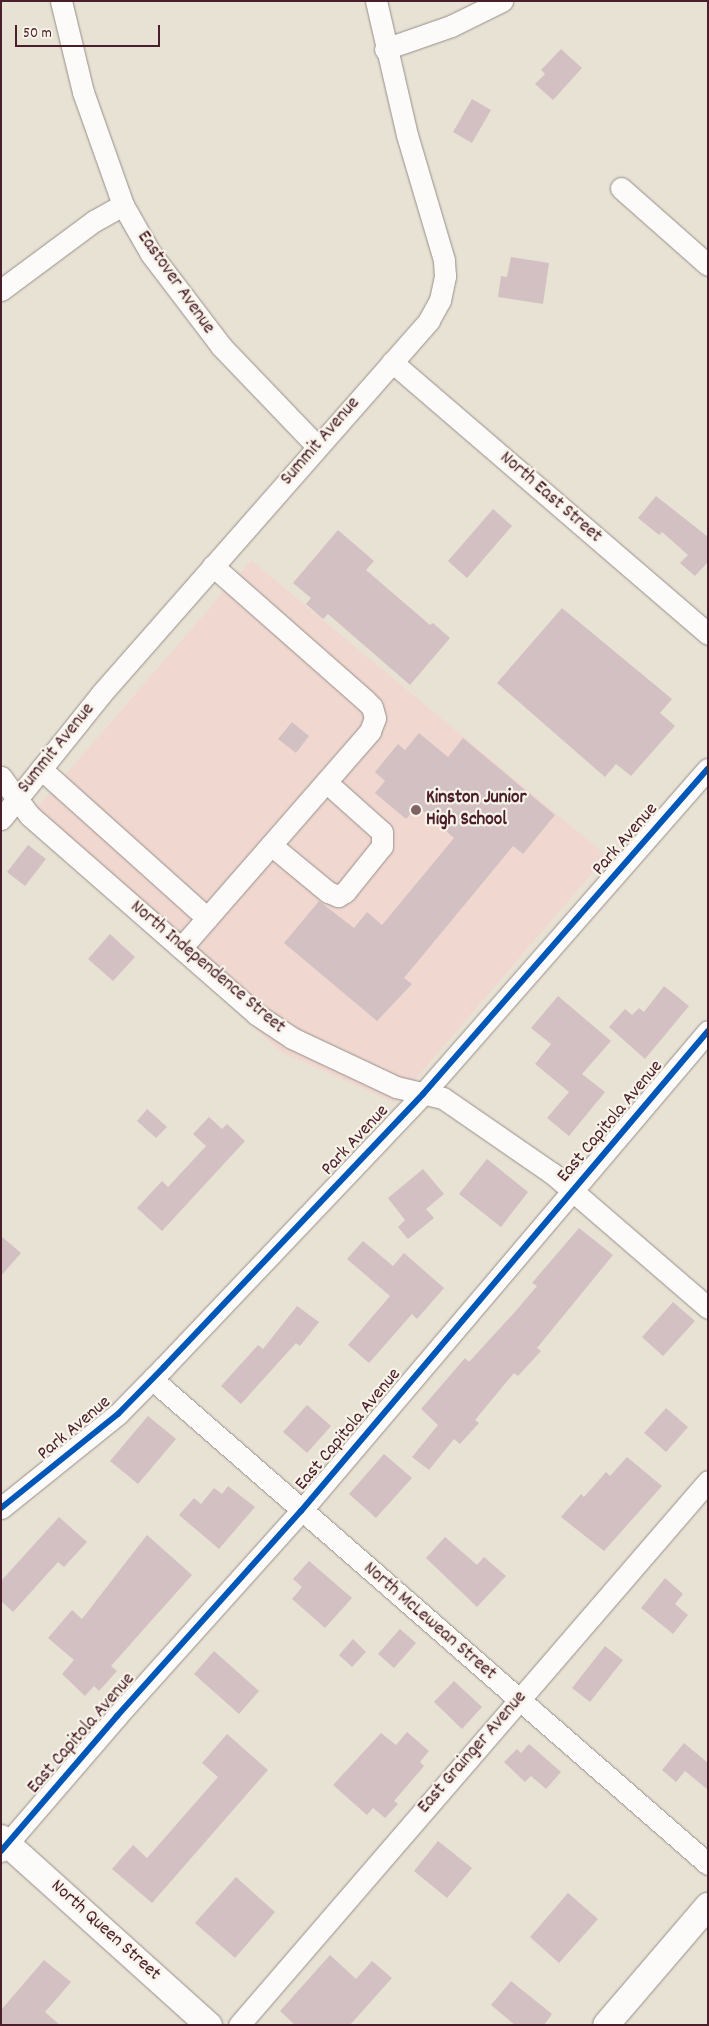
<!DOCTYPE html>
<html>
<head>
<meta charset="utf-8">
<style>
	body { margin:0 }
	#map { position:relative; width:709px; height:2026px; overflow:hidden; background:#e8e2d5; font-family:Dekko,sans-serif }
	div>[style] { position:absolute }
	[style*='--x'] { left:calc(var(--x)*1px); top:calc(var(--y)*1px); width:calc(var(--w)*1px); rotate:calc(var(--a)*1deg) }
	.built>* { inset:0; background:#f0d8d1 }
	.building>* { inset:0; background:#d3c0c2 }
	.roads { filter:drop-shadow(0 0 1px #988e89) drop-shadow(0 0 1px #988e89) }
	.minor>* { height:21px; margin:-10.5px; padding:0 10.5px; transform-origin:10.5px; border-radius:10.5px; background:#fcfbf9 }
	.major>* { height:26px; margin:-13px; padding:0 13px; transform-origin:13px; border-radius:13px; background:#fcfbf9 }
	.cycleway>* { height:6px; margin:-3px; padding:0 3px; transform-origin:3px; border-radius:3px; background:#0057b8 }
	.dots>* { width:14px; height:14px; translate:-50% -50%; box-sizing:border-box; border:2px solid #f7f3e8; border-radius:50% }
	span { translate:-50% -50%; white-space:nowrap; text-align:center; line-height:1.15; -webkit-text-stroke:4.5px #f7f3e8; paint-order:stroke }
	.street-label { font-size:19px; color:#4a1f2b }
	.poi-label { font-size:19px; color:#4a1f2b; font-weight:700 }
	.left { translate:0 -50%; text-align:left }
	.frame { position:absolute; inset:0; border:2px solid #4a1f2b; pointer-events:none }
	.scale { position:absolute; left:15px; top:25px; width:145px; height:22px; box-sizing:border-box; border:2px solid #4a1f2b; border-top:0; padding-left:6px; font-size:15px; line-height:18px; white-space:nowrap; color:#4a1f2b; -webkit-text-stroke:4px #f7f3e8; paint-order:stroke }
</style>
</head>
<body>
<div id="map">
	<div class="built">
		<i style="clip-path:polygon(251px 560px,607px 856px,395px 1103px,281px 1052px,27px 819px)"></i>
	</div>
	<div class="building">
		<i style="clip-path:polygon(561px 49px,582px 68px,553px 100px,535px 84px,545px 74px,541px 70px)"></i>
		<i style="clip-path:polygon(472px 99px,491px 110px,472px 143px,453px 132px)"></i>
		<i style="clip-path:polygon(511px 257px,549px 263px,543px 304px,498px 297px,501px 276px,507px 277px)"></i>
		<i style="clip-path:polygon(656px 496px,708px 537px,708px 562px,695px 576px,680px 563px,688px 555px,662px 532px,659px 535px,638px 518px)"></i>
		<i style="clip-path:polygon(493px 509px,512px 526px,467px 578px,448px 561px)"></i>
		<i style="clip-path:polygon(338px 530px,374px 561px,366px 570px,430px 625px,433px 623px,450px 638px,410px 685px,328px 614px,323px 619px,306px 604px,311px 598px,293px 583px)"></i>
		<i style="clip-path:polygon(562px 608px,672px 699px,660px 713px,675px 726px,631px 776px,616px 764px,605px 777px,497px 683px)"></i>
		<i style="clip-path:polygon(292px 722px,309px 736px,296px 753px,278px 739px)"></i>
		<i style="clip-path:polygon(419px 733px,448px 757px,463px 738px,555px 815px,523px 854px,513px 846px,404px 978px,412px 984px,377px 1021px,284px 943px,319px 901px,354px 928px,367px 912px,382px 925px,454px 838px,417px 806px,406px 819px,375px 793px,385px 781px,375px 772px,398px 744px,405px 750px)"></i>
		<i style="clip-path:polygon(28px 845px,46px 859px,25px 886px,7px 872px)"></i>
		<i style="clip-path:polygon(110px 934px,135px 957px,113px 981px,88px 959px)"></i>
		<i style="clip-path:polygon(664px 986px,689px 1006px,645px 1059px,609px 1027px,625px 1009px,632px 1015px,639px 1008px,644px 1012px)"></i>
		<i style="clip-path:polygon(558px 996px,611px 1041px,582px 1074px,605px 1092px,569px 1136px,547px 1118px,569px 1092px,535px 1064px,551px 1044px,531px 1028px)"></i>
		<i style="clip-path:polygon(147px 1109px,167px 1127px,156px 1138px,137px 1121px)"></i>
		<i style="clip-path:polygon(209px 1117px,222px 1129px,227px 1124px,245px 1141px,162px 1231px,137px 1208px,162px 1181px,168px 1187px,206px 1146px,193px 1134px)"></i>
		<i style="clip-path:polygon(487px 1159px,528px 1192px,501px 1227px,459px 1194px)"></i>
		<i style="clip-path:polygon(423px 1169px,444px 1194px,426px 1209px,434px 1218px,408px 1239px,398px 1227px,405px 1220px,388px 1198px)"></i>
		<i style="clip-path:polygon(579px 1228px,613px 1255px,537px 1348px,541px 1351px,518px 1376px,514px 1373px,475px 1420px,479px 1423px,460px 1444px,454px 1439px,429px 1470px,412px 1457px,438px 1425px,421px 1409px,465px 1358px,469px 1362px,514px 1313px,537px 1286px,532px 1283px)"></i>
		<i style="clip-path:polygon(1px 1236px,21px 1253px,1px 1276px)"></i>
		<i style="clip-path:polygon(363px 1241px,393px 1266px,404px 1253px,444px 1288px,417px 1319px,412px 1314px,369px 1363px,348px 1345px,390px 1296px,347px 1259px)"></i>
		<i style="clip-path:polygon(673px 1302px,695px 1321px,663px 1356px,642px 1337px)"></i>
		<i style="clip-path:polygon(297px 1306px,319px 1322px,300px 1346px,296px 1343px,241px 1404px,221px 1386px,258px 1345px,263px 1349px)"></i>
		<i style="clip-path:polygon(307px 1405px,331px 1426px,307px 1453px,283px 1432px)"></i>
		<i style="clip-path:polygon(666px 1408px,688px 1427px,666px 1452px,644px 1433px)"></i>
		<i style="clip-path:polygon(148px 1416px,176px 1439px,138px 1484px,110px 1461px)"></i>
		<i style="clip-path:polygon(384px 1454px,412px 1478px,376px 1518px,349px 1494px)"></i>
		<i style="clip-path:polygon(627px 1457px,662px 1486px,604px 1551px,561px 1517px,581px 1494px,584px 1497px,606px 1472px,610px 1476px)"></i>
		<i style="clip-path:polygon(228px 1486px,255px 1507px,219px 1549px,179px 1515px,194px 1498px,201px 1504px,214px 1488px,222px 1494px)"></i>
		<i style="clip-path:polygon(59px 1517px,87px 1542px,64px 1567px,58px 1562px,13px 1612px,1px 1601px,1px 1581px)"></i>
		<i style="clip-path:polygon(147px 1535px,192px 1575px,111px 1666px,117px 1671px,99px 1691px,94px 1686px,85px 1696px,62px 1674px,74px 1660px,48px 1638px,72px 1610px,82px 1619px)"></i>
		<i style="clip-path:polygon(445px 1537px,477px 1565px,484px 1557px,506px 1576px,477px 1607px,426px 1558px)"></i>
		<i style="clip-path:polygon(309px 1561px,352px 1598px,325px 1628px,292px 1599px,302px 1587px,293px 1579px)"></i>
		<i style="clip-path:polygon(665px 1578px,683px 1594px,675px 1604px,688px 1615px,673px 1634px,641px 1608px)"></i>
		<i style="clip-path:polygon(400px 1629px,416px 1643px,394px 1668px,378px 1654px)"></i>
		<i style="clip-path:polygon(353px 1639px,366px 1652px,352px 1667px,339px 1655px)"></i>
		<i style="clip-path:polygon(605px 1646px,623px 1660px,590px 1702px,572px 1688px)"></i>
		<i style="clip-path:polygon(214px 1651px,259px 1691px,239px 1714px,194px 1674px)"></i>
		<i style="clip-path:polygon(454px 1681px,482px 1707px,462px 1729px,434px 1702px)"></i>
		<i style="clip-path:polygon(407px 1732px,429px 1751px,420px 1762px,424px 1766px,394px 1801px,398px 1804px,385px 1818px,373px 1808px,367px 1815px,333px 1785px,381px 1733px,396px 1745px)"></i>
		<i style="clip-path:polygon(227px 1734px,268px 1770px,152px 1903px,112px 1869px,133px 1845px,147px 1858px,218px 1777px,202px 1763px)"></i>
		<i style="clip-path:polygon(684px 1743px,708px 1763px,708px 1790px,685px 1771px,676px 1782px,662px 1770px)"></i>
		<i style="clip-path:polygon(529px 1744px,561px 1772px,546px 1789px,531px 1776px,525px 1782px,504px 1762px,517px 1749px,521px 1753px)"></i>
		<i style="clip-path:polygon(438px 1841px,472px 1868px,447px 1898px,414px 1871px)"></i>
		<i style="clip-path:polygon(236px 1877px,275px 1912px,235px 1958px,195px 1923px)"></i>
		<i style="clip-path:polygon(568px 1893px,598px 1919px,559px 1963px,530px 1937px)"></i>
		<i style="clip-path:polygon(330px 1955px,356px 1979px,372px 1961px,392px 1978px,350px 2025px,295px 2025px,280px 2011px)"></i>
		<i style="clip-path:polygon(44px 1960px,71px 1982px,45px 2012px,60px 2025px,1px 2025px,1px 2010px)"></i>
		<i style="clip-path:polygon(511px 1981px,552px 2014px,544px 2025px,515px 2025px,491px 2005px)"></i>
	</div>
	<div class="roads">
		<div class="minor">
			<i style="--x:61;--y:1;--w:94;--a:76.4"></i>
			<i style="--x:83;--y:92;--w:120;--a:70.5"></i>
			<i style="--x:123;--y:205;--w:56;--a:60.3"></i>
			<i style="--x:151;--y:254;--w:116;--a:52.7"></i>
			<i style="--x:221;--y:346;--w:139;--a:46.2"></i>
			<i style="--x:385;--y:49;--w:70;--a:-19.2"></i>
			<i style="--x:451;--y:26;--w:57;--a:-26.1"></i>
			<i style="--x:621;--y:188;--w:116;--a:41.5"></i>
			<i style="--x:1;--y:290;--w:116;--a:-36.6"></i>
			<i style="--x:94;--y:221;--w:33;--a:-29"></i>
			<i style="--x:392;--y:362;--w:417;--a:40.7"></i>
			<i style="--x:41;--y:769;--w:223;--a:41.9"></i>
			<i style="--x:1;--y:777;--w:47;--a:53.6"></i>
			<i style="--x:29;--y:815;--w:302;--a:41.2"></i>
			<i style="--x:256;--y:1014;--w:43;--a:33.7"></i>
			<i style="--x:292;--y:1038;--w:115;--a:25.2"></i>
			<i style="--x:396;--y:1087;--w:48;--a:13.2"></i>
			<i style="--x:443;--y:1098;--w:134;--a:34.6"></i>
			<i style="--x:553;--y:1174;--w:205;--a:40.8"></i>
			<i style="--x:1;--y:819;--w:160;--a:-51.3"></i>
			<i style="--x:101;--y:694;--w:497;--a:-48.7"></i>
			<i style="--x:429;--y:320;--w:23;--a:-61"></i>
			<i style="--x:440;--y:300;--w:25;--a:-78"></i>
			<i style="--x:445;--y:276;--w:16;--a:-94"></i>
			<i style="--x:444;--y:260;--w:130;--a:-106.5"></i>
			<i style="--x:407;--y:135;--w:138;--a:-103"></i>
			<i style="--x:271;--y:845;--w:74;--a:39.5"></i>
			<i style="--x:328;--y:892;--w:11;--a:22"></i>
			<i style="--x:338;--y:896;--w:8;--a:-30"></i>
			<i style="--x:345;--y:892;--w:59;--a:-51.2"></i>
			<i style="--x:382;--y:846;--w:14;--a:-90"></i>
			<i style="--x:382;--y:832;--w:75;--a:-138.2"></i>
			<i style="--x:181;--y:948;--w:288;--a:-48.9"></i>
			<i style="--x:370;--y:731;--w:14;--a:-69"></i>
			<i style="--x:375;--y:718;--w:11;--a:-105"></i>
			<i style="--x:372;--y:707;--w:10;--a:-135"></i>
			<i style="--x:365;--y:700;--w:203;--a:-138.6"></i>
			<i style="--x:152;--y:1379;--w:738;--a:41.1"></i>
			<i style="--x:1;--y:1508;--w:150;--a:-38.8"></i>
			<i style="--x:118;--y:1414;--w:66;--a:-45.6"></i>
			<i style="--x:164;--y:1367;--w:376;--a:-46.5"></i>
			<i style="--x:423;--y:1094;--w:432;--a:-48.8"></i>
			<i style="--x:1;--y:1851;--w:178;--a:-49.3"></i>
			<i style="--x:117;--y:1716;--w:275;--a:-48.1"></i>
			<i style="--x:301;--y:1511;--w:629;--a:-49.7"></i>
			<i style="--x:239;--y:2025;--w:718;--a:-49.23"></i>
		</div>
		<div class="major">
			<i style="--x:1;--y:1838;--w:280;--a:42"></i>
			<i style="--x:606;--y:2025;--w:157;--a:-49.4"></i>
		</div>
	</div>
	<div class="cycleway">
		<i style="--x:1;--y:1508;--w:150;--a:-38.8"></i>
		<i style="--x:118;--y:1414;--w:66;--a:-45.6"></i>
		<i style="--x:164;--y:1367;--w:376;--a:-46.5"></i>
		<i style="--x:423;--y:1094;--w:432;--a:-48.8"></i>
		<i style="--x:1;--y:1851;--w:178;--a:-49.3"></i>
		<i style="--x:117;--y:1716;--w:275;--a:-48.1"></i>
		<i style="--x:301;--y:1511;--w:629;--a:-49.7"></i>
	</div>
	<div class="dots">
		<i style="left:416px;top:810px;background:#816366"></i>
	</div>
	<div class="street-label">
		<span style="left:175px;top:283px;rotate:55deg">Eastover Avenue</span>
		<span style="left:321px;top:442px;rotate:-49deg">Summit Avenue</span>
		<span style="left:550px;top:498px;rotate:41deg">North East Street</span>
		<span style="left:57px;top:749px;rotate:-51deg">Summit Avenue</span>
		<span style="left:626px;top:840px;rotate:-49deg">Park Avenue</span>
		<span style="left:207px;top:968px;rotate:40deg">North Independence Street</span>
		<span style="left:611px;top:1122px;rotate:-50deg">East Capitola Avenue</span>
		<span style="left:356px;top:1141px;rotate:-47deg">Park Avenue</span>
		<span style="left:75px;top:1429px;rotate:-40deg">Park Avenue</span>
		<span style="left:349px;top:1430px;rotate:-50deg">East Capitola Avenue</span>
		<span style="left:429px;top:1622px;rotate:41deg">North McLewean Street</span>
		<span style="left:82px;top:1734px;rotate:-49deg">East Capitola Avenue</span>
		<span style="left:473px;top:1753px;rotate:-49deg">East Grainger Avenue</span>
		<span style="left:105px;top:1931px;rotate:42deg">North Queen Street</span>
	</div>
	<div class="poi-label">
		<span class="left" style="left:426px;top:810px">Kinston Junior<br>High School</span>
	</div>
	<div class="frame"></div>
	<div class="scale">50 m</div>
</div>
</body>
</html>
